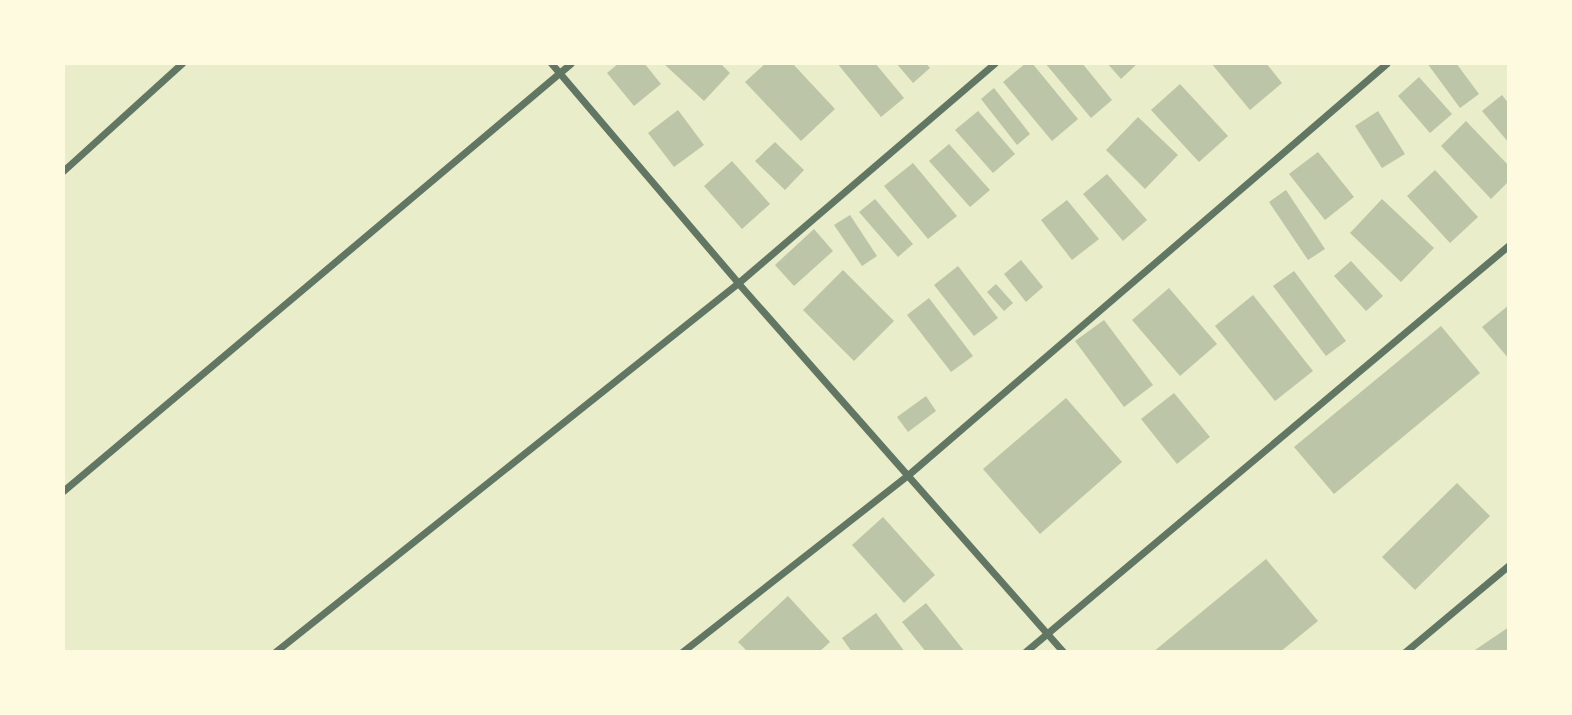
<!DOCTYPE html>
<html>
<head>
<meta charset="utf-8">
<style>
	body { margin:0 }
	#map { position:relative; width:1572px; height:715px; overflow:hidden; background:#e9edc9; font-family:Signika,sans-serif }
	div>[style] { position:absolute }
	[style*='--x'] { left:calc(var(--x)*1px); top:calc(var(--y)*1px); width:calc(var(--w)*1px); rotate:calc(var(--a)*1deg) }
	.building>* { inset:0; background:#bcc5a7 }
	.minor>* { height:7px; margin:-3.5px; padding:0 3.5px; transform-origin:3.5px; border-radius:3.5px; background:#617663 }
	span { translate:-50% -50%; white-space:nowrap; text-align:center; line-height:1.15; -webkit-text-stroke:5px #fefae0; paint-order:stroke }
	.frame { position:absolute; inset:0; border:65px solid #fefae0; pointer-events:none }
</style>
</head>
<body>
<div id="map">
	<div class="building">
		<i style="clip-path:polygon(619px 63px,644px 63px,661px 84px,634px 106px,607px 73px)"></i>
		<i style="clip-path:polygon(663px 63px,720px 63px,730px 73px,704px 101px)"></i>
		<i style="clip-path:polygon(766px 63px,792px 63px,835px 109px,801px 141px,745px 82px)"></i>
		<i style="clip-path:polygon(837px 63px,875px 63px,904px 98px,881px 117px)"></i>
		<i style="clip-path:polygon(896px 63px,926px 63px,930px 68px,913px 83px)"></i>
		<i style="clip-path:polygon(1026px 63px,1032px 63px,1078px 119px,1052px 141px,1003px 82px)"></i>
		<i style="clip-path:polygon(1045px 63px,1082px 63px,1112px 100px,1091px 118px)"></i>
		<i style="clip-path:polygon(1107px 63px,1138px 63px,1121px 79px)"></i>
		<i style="clip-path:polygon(1211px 63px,1266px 63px,1282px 83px,1250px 110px)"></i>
		<i style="clip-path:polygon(1427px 63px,1456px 63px,1479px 94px,1460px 108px)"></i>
		<i style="clip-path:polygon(1419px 77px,1452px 114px,1430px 133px,1398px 96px)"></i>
		<i style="clip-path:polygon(1180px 84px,1228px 136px,1199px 162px,1151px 110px)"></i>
		<i style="clip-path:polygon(994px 88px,1030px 134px,1017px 145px,981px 99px)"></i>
		<i style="clip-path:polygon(1502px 95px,1509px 104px,1509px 143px,1482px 111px)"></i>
		<i style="clip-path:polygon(678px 110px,704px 145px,674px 167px,648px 133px)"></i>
		<i style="clip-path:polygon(978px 111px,1015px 154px,993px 173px,955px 130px)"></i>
		<i style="clip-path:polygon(1378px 111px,1405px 154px,1382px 168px,1355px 126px)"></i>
		<i style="clip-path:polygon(1138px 117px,1178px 155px,1145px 189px,1106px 150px)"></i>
		<i style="clip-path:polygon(1466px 121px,1509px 166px,1509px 181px,1491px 199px,1441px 146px)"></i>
		<i style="clip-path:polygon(775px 142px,804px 170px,785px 190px,755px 161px)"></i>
		<i style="clip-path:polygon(949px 144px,990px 190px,970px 207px,929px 161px)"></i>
		<i style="clip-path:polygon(1318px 152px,1354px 197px,1325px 220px,1289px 174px)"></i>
		<i style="clip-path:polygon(732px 161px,770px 204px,742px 229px,704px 186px)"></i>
		<i style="clip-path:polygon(913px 163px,957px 216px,928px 239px,884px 186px)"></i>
		<i style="clip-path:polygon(1435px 170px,1478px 217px,1450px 243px,1407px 196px)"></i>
		<i style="clip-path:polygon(1107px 174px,1147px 220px,1123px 241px,1083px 194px)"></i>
		<i style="clip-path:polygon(1286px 190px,1325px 249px,1308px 260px,1269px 202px)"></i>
		<i style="clip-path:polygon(875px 199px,913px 244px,898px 257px,859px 212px)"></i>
		<i style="clip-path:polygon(1382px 199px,1434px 248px,1401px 282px,1350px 233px)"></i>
		<i style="clip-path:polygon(1067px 200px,1099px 239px,1072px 260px,1041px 220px)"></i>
		<i style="clip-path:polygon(850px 215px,877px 256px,862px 266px,834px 225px)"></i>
		<i style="clip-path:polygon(814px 229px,833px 251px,794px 286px,775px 265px)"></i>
		<i style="clip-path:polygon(1021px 260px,1043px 287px,1026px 302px,1004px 274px)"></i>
		<i style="clip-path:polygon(1351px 261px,1383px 296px,1366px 311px,1334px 276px)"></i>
		<i style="clip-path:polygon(958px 266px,998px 318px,974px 336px,934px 285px)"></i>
		<i style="clip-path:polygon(843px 270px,894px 321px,854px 361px,803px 310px)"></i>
		<i style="clip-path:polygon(1294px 271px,1346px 341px,1326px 356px,1273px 286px)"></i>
		<i style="clip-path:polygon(996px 284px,1013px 303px,1004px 311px,987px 292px)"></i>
		<i style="clip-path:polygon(1169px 288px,1217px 344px,1180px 376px,1132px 320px)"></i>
		<i style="clip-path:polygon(1253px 295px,1313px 371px,1275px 401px,1215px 326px)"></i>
		<i style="clip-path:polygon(929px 298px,973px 356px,951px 372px,907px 315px)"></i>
		<i style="clip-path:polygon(1509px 305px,1509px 359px,1482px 327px)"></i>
		<i style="clip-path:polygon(1104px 320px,1153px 385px,1124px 407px,1075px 341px)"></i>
		<i style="clip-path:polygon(1441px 326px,1480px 373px,1334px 494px,1294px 447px)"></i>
		<i style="clip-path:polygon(1174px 393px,1210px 437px,1177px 464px,1141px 419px)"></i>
		<i style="clip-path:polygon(926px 396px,936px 411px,908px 432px,897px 417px)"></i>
		<i style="clip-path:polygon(1066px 398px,1122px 462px,1040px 534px,983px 469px)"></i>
		<i style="clip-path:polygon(1457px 483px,1490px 516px,1415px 590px,1382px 557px)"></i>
		<i style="clip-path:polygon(883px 517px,935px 575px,904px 603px,852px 545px)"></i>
		<i style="clip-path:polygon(1266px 559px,1318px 621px,1280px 652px,1153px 652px)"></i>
		<i style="clip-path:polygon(788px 596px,830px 642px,819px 652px,748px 652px,738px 642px)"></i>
		<i style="clip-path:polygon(926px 603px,965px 652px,926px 652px,902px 622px)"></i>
		<i style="clip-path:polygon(876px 613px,905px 652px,852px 652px,842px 638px)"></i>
		<i style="clip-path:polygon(1509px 627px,1509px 652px,1472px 652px)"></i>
	</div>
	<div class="minor">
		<i style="--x:551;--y:63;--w:289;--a:49.6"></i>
		<i style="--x:738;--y:283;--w:492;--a:48.6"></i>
		<i style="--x:63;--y:171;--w:161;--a:-42.2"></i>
		<i style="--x:63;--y:491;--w:664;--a:-40.11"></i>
		<i style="--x:275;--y:652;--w:592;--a:-38.55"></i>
		<i style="--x:738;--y:283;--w:338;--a:-40.6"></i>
		<i style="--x:682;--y:652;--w:288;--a:-38.1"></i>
		<i style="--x:909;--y:474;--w:630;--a:-40.69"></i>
		<i style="--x:1025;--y:652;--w:632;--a:-40.06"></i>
		<i style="--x:1405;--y:652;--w:136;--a:-39.9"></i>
	</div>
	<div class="frame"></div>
</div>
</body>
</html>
